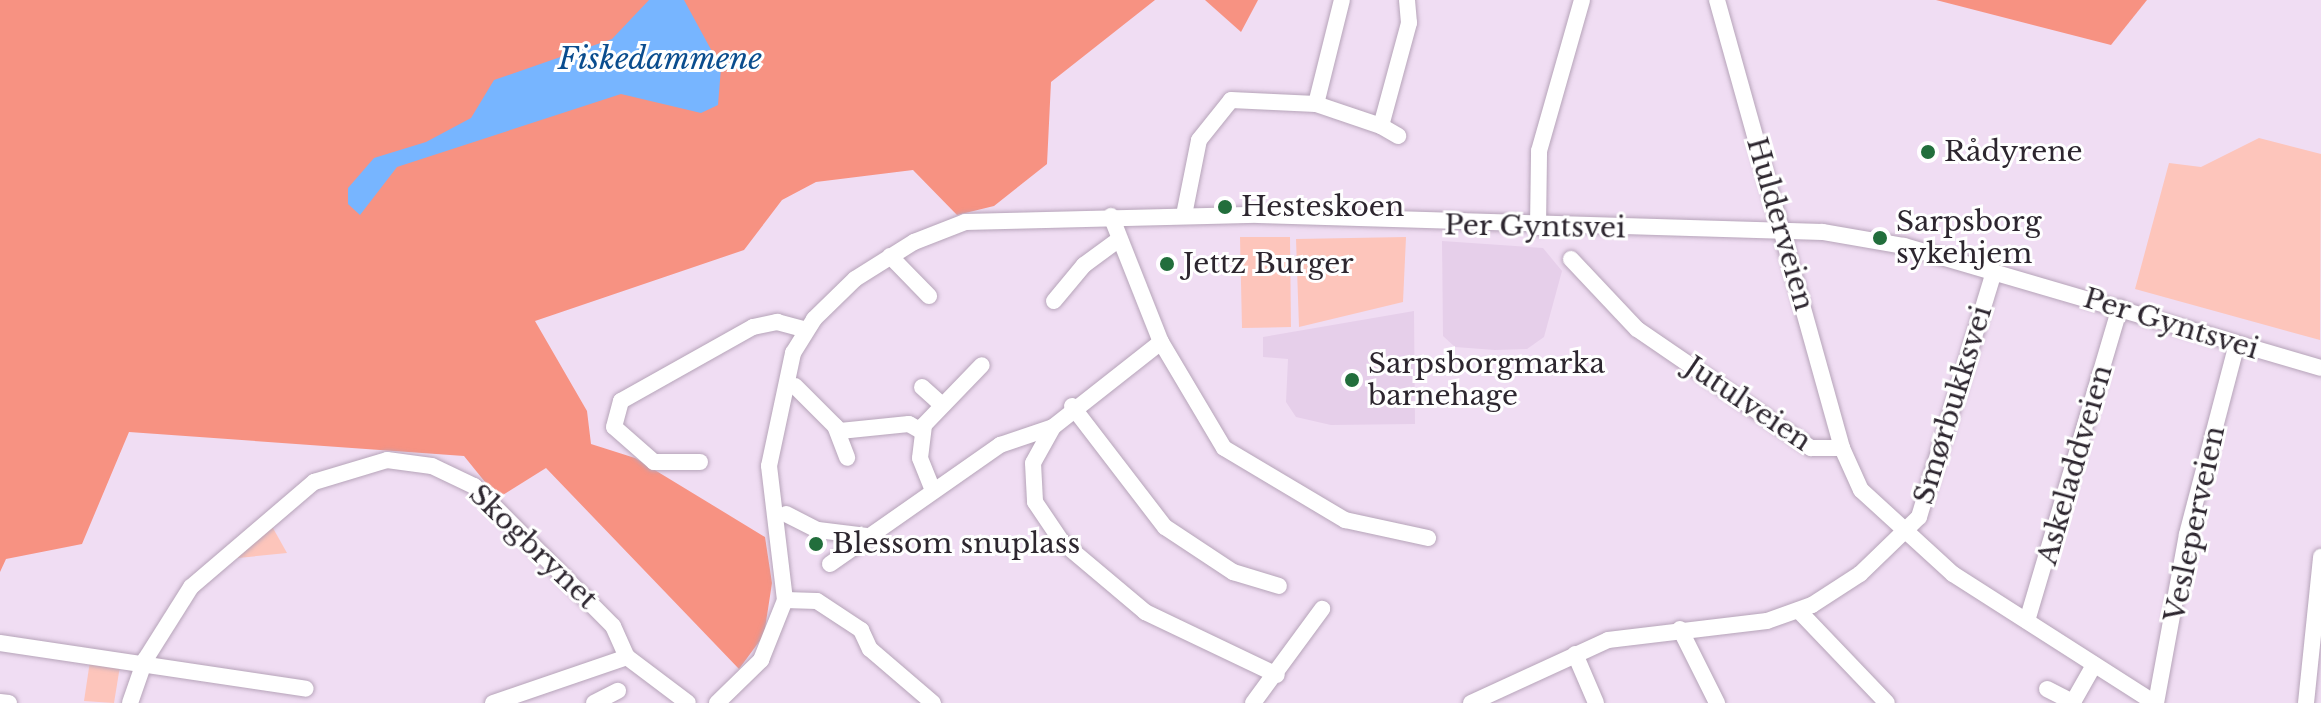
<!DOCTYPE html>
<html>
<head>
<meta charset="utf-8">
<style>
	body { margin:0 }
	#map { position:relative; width:2321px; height:703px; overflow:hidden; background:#f0ddf3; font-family:"Libre Baskerville",serif }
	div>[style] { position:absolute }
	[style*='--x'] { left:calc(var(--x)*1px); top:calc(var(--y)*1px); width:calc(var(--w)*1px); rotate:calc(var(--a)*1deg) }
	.built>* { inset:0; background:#e6cfea }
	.green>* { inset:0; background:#fdc5bb }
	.forest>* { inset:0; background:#f79282 }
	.water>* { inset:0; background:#77b5ff }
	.roads { filter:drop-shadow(0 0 2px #b6a4b9) drop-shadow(0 0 2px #b6a4b9) }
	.minor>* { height:16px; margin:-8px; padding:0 8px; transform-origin:8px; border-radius:8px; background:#fff }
	.dots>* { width:22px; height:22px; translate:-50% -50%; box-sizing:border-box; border:4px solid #fff; border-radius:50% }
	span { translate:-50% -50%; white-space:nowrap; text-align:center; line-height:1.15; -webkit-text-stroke:6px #fff; paint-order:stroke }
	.poi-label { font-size:28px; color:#2d262f }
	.left { translate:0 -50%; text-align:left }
	.street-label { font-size:28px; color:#2d262f }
	.water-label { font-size:30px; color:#0b4d8e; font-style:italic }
</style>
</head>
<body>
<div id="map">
	<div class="built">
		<i style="clip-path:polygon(1442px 241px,1543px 248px,1562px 271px,1544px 337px,1527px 349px,1495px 350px,1455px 347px,1443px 336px)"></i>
		<i style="clip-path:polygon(1414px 311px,1415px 424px,1331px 425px,1296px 417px,1286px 402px,1288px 359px,1263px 357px,1263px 337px)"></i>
	</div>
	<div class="green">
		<i style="clip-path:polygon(2259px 138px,2321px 154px,2320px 340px,2135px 289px,2169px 163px,2201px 167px)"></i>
		<i style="clip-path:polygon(1240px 237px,1290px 237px,1291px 327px,1242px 328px)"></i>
		<i style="clip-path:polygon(1406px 237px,1403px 302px,1299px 327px,1296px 239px)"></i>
		<i style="clip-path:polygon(269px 521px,287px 553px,238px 558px,236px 553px)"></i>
		<i style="clip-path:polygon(90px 661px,120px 666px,114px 703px,84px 701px)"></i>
	</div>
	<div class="forest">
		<i style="clip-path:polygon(0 0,1155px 0,1051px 82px,1047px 164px,994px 206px,957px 215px,913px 170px,816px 182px,782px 200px,744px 250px,535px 321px,587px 411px,591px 444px,635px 458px,765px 537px,772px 583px,764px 635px,739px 669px,546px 468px,498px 498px,464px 456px,129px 432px,82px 544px,6px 559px,0 572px)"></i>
		<i style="clip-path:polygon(1205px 0,1258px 0,1241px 32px)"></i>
		<i style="clip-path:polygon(1936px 0,2147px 0,2111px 45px)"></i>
	</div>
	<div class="water">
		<i style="clip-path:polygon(649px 0,684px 0,721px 68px,718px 105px,701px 113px,621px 94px,397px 167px,360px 215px,348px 204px,348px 188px,374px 158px,426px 142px,471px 118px,494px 80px,612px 39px)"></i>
	</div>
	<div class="roads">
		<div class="minor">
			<i style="--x:1717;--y:0;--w:465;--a:74.4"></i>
			<i style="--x:1842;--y:448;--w:46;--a:65.7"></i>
			<i style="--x:1861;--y:490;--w:125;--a:42.4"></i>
			<i style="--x:1953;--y:574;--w:240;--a:32.6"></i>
			<i style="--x:1316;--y:104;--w:107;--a:-76"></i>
			<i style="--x:1381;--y:126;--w:20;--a:30"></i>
			<i style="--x:1184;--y:215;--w:76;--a:-78.7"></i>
			<i style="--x:1199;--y:140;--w:51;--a:-51.3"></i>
			<i style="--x:1231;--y:100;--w:85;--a:2.7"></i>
			<i style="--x:1316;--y:104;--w:69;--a:18.7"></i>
			<i style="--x:1381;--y:126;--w:107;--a:-74.8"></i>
			<i style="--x:1409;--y:23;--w:23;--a:-95"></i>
			<i style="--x:1111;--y:216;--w:136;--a:68.4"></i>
			<i style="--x:1161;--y:342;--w:123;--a:59.3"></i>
			<i style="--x:1224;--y:448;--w:141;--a:30.8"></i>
			<i style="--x:1345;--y:520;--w:85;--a:12.2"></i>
			<i style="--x:1538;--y:227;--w:76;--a:-89.2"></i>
			<i style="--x:1539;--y:151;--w:157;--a:-74.1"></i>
			<i style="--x:890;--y:256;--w:56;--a:45.7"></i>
			<i style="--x:1571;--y:259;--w:96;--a:46.7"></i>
			<i style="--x:1637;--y:329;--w:211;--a:34.4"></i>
			<i style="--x:1811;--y:448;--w:31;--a:0"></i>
			<i style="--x:1054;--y:301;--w:47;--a:-50.2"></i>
			<i style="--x:1084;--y:265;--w:42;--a:-36.3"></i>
			<i style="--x:1161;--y:342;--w:137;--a:141.8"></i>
			<i style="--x:1053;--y:427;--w:41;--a:119.1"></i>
			<i style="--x:1033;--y:463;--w:39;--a:87"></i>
			<i style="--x:1035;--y:502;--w:48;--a:56"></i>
			<i style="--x:1062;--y:542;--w:109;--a:40.1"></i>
			<i style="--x:1145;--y:612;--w:146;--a:25.5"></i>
			<i style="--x:795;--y:386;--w:64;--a:45"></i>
			<i style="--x:840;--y:431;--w:69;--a:-5.8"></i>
			<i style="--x:909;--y:424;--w:16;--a:30"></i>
			<i style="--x:922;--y:387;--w:25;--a:42"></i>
			<i style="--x:1072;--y:406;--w:153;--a:52.5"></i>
			<i style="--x:1165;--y:527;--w:82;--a:33.5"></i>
			<i style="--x:1233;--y:572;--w:48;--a:16.9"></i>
			<i style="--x:835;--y:426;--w:34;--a:69"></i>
			<i style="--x:700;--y:462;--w:46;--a:180"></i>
			<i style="--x:654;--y:462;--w:53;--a:-138.8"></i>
			<i style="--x:614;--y:427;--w:27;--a:-75"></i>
			<i style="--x:621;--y:401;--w:151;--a:-29.3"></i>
			<i style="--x:753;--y:327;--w:25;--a:-12"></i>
			<i style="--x:777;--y:322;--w:30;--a:15"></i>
			<i style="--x:932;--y:488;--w:32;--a:-112"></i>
			<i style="--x:920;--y:458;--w:33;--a:-83"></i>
			<i style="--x:924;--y:425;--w:83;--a:-46"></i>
			<i style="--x:786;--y:514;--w:36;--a:27"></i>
			<i style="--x:818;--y:530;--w:49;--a:7"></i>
			<i style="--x:830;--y:564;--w:208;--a:-35"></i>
			<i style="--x:1000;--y:445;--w:56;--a:-18.8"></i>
			<i style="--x:785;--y:600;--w:32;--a:2"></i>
			<i style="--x:817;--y:601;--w:53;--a:33.4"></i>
			<i style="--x:861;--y:630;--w:21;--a:65"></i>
			<i style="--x:870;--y:649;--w:83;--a:40.6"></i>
			<i style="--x:1799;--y:611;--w:127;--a:46.3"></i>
			<i style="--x:2027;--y:621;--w:327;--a:-73.5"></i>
			<i style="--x:1680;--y:629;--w:83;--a:63.4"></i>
			<i style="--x:0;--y:643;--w:309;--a:8.5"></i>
			<i style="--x:1575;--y:654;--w:53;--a:66.8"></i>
			<i style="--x:2047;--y:689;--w:30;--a:27"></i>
			<i style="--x:0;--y:702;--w:9;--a:6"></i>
			<i style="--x:2073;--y:702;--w:43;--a:-60.4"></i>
			<i style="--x:130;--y:703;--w:46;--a:-70.8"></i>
			<i style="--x:145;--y:660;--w:86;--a:-57.8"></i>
			<i style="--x:191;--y:587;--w:162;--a:-40.5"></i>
			<i style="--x:314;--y:482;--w:76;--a:-16.8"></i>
			<i style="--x:387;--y:460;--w:45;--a:7.6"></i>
			<i style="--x:432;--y:466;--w:47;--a:25.5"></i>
			<i style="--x:474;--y:486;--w:197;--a:45.2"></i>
			<i style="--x:613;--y:626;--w:34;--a:66"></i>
			<i style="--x:627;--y:657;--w:76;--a:37"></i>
			<i style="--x:493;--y:703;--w:142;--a:-18.9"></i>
			<i style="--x:594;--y:703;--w:27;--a:-27"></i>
			<i style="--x:717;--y:703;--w:62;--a:-44.3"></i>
			<i style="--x:761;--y:660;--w:65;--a:-68.2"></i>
			<i style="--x:785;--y:600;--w:135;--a:-96.8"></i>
			<i style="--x:769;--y:466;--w:116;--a:-78"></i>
			<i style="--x:793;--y:353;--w:40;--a:-58"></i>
			<i style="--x:814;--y:319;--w:57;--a:-44.3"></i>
			<i style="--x:855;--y:279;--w:70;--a:-32.1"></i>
			<i style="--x:914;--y:242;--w:55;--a:-21.4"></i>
			<i style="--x:965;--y:222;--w:293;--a:-1.4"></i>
			<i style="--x:1258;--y:215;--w:565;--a:1.72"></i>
			<i style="--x:1823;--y:232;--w:82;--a:9.8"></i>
			<i style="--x:1904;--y:246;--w:434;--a:16.3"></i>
			<i style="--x:1253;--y:703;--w:117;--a:-53.7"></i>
			<i style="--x:1471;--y:703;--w:151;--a:-24.7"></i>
			<i style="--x:1608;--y:640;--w:160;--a:-6.8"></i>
			<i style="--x:1767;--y:621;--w:48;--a:-19.6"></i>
			<i style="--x:1812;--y:605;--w:57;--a:-32.9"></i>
			<i style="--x:1860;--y:574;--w:82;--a:-44"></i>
			<i style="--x:1919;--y:517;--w:257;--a:-73"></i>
			<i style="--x:2156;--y:703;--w:172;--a:-79.6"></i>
			<i style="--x:2187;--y:534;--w:196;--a:-75.3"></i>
			<i style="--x:2306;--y:703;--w:147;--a:-84.1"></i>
		</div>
	</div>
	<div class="dots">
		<i style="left:1928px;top:152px;background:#226e3c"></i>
		<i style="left:1225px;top:207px;background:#226e3c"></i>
		<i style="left:1880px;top:238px;background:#226e3c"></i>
		<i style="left:1167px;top:264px;background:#226e3c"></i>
		<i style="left:1352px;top:380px;background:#226e3c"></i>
		<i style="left:816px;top:544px;background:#226e3c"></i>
	</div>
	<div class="poi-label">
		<span class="left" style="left:1944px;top:152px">Rådyrene</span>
		<span class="left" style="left:1241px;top:207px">Hesteskoen</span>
		<span class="left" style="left:1896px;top:238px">Sarpsborg<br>sykehjem</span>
		<span class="left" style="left:1183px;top:264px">Jettz Burger</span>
		<span class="left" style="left:1368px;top:380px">Sarpsborgmarka<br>barnehage</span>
		<span class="left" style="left:832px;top:544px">Blessom snuplass</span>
	</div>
	<div class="street-label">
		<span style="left:1780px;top:224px;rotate:74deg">Hulderveien</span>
		<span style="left:1535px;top:227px;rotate:1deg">Per Gyntsvei</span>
		<span style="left:2171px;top:324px;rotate:17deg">Per Gyntsvei</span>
		<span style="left:1748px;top:404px;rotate:34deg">Jutulveien</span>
		<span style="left:1953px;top:405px;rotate:-73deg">Smørbukksvei</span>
		<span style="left:2075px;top:465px;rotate:-74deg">Askeladdveien</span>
		<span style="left:2195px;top:524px;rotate:-78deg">Vesleperveien</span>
		<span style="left:533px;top:547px;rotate:44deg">Skogbrynet</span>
	</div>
	<div class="water-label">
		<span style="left:660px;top:59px">Fiskedammene</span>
	</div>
</div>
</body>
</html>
